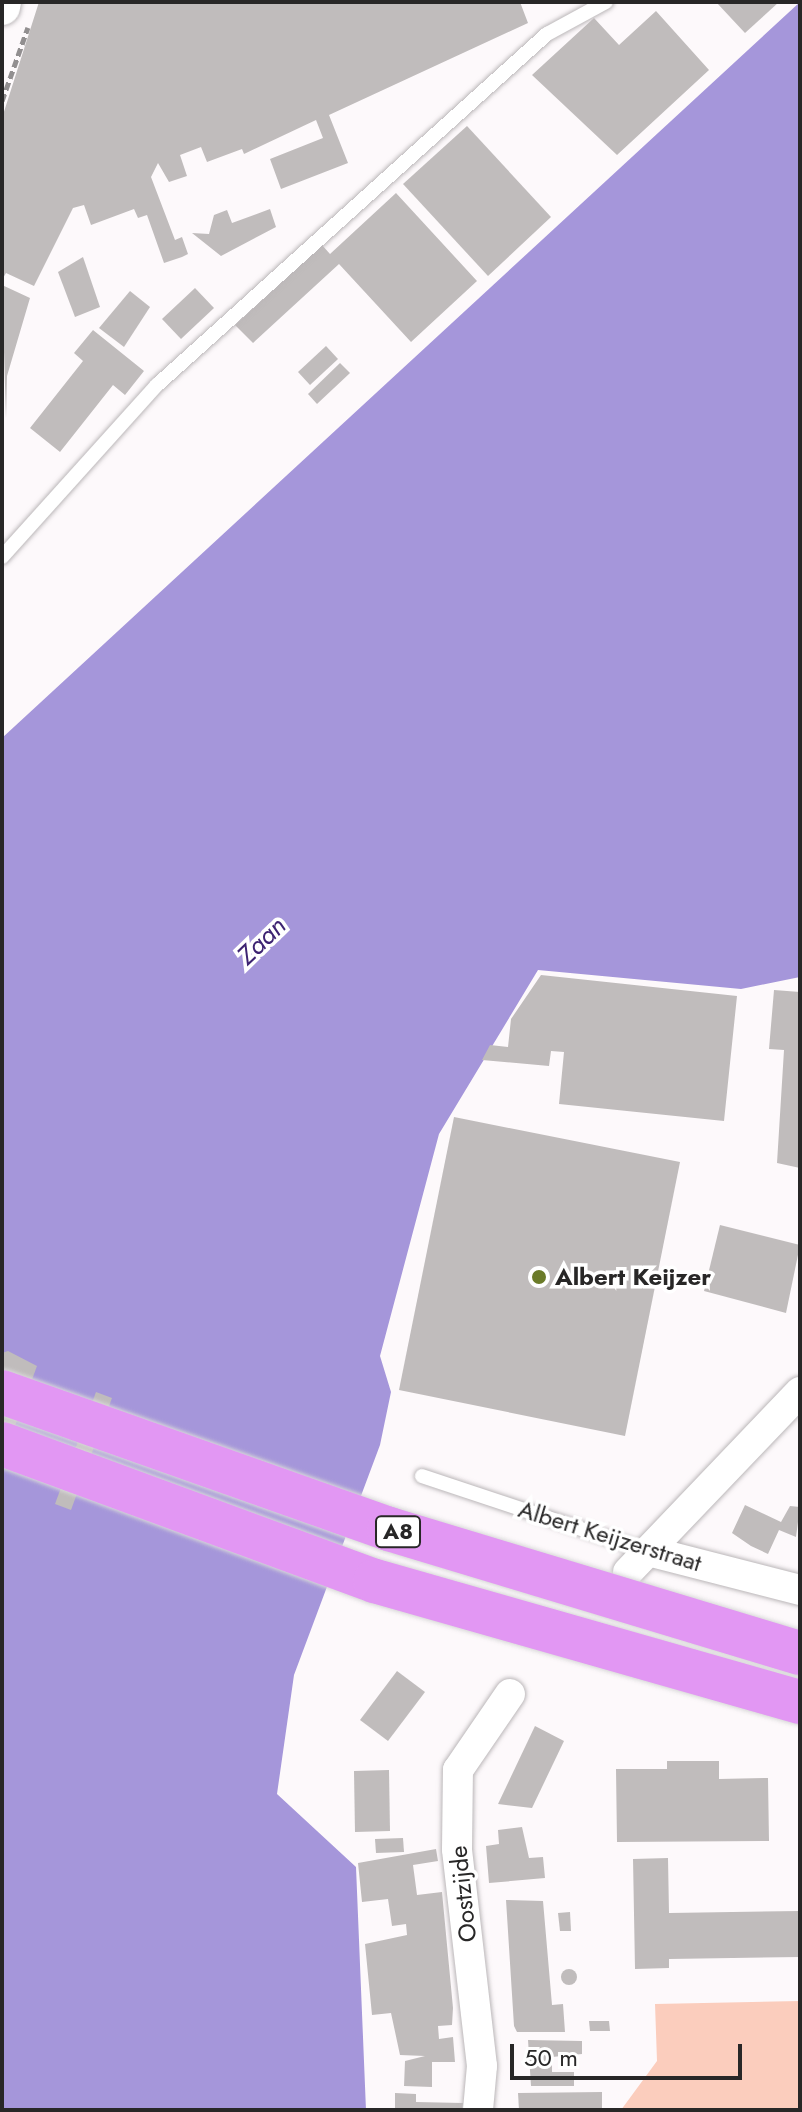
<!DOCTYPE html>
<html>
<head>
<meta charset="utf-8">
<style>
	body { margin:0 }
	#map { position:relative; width:802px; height:2112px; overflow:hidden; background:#fdf9fb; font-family:Jost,sans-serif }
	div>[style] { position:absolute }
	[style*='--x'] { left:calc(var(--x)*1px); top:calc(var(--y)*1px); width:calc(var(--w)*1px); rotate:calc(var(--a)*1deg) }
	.green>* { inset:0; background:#fbcdbd }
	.water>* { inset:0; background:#a596da }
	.building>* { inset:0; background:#c0bcbc }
	.round { border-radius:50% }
	.path>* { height:5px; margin-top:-2.5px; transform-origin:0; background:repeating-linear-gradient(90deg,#928f90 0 8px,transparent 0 12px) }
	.roads { filter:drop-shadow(0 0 2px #bbb7b9) drop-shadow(0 0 2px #bbb7b9) }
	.service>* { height:14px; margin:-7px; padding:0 7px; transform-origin:7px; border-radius:7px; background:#fff }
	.minor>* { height:30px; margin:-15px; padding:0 15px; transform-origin:15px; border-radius:15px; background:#fff }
	.tertiary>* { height:36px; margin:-18px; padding:0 18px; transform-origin:18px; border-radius:18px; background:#fff }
	.bridges { filter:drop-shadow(0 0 2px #d8d8d8) drop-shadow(0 0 2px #d8d8d8) }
	.motorway-bridge>* { height:44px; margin:-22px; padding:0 22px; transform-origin:22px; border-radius:22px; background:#e297f3 }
	.dots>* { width:22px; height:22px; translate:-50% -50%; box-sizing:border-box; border:4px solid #fff; border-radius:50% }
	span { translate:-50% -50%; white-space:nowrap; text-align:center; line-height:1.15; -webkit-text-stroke:7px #fff; paint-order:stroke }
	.shield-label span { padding:2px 6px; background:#fff; border:2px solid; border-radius:6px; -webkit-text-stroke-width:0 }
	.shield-label { font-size:22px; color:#282727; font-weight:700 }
	.poi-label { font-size:24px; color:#282727; font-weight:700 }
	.left { translate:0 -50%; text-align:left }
	.street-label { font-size:24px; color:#282727 }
	.water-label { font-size:26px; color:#3d2372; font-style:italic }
	.frame { position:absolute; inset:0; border:4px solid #282727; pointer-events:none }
	.scale { position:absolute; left:510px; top:2044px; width:232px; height:36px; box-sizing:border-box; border:4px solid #282727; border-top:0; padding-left:10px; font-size:24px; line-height:28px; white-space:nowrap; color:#282727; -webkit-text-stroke:6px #fff; paint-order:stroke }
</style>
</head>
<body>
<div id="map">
	<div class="green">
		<i style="clip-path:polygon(800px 2001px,800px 2110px,621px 2110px,657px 2061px,655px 2004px)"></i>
	</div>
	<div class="water">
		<i style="clip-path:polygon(800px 2px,800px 977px,741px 989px,538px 970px,439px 1134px,380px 1356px,391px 1392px,380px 1445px,294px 1675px,277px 1794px,356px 1867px,366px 2110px,2px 2110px,2px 738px)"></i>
	</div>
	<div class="building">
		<i style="clip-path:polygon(39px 2px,520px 2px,528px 23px,329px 115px,348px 163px,281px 189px,270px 159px,323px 138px,316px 120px,244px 154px,242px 149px,207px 162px,201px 147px,180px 155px,187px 176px,169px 182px,158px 163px,151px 177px,175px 240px,182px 237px,188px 254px,182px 257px,164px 263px,147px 215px,138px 218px,134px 209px,91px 225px,84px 205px,73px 208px,34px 286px,6px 273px,2px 280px,2px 118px)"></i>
		<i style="clip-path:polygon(716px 2px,779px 2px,745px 33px)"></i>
		<i style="clip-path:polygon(656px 11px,709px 70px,617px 155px,532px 75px,594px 18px,619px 45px)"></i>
		<i style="clip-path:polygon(467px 126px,551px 217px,488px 276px,403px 184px)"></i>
		<i style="clip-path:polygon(396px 193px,477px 281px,411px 342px,339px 264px,253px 343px,235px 325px,322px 245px,330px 254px)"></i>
		<i style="clip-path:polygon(270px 209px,276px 227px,221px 256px,192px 233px,209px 234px,214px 215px,227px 210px,232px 223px)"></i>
		<i style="clip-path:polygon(83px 257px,100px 307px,75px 317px,58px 272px)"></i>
		<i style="clip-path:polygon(2px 285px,30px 298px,7px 376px,6px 419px)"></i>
		<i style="clip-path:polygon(195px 288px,214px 308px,181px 339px,162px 319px)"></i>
		<i style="clip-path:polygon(130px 291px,150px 307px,124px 347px,99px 328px)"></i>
		<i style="clip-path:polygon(93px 330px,144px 371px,125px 395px,113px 385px,60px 452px,30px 428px,83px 361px,74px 353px)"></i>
		<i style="clip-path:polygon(326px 346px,338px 359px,310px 385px,298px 372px)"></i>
		<i style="clip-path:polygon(340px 363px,350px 373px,317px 404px,308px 394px)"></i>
		<i style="clip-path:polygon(541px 975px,737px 996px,724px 1121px,559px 1104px,564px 1052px,551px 1051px,549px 1066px,482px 1060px,490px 1045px,508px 1047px,511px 1019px)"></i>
		<i style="clip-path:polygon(774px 990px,800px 992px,800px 1168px,777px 1163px,784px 1050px,769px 1049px)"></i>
		<i style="clip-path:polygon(454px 1117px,680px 1162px,625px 1436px,399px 1390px)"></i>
		<i style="clip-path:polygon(720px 1225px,800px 1245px,786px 1313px,704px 1291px)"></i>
		<i style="clip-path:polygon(8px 1351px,37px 1366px,2px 1461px,2px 1353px)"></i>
		<i style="clip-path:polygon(96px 1392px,112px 1398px,71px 1510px,55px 1504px)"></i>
		<i style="clip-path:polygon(745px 1505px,781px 1522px,790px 1506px,800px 1507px,796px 1537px,779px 1530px,768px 1554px,751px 1546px,732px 1533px)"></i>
		<i style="clip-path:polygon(397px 1671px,425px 1692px,388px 1741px,360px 1720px)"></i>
		<i style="clip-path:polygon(535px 1726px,564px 1741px,532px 1808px,498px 1804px)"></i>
		<i style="clip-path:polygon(667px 1761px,719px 1761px,719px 1779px,768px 1778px,769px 1841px,617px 1842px,616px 1769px,667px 1769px)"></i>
		<i style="clip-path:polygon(389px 1770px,390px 1831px,355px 1832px,354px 1771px)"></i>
		<i style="clip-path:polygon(522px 1827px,529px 1858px,543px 1857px,545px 1878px,489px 1883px,486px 1846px,499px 1844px,498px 1830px)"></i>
		<i style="clip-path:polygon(403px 1838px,404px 1852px,376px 1853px,375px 1839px)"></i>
		<i style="clip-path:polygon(436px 1849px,438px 1861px,413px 1865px,417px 1895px,442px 1892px,453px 2008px,452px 2025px,438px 2026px,439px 2039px,453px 2037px,455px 2062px,432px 2062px,432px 2087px,404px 2086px,405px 2061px,425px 2056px,400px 2055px,391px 2013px,372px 2015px,365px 1944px,407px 1935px,406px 1924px,392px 1926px,388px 1899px,362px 1902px,358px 1863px)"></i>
		<i style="clip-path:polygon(668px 1858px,669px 1913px,800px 1911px,800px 1957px,669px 1959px,669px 1968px,635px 1969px,633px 1859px)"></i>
		<i style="clip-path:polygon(506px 1900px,543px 1901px,552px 2005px,563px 2004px,565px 2032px,517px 2032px,514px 2026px)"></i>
		<i style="clip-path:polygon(570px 1912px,571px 1931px,560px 1931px,558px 1913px)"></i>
		<i class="round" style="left:561px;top:1969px;width:16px;height:16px"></i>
		<i style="clip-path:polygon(589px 2021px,609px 2021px,610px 2031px,590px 2031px)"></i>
		<i style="clip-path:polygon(528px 2040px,582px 2041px,582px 2054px,552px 2057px,552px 2072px,574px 2072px,574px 2086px,531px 2086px)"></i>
		<i style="clip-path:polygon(602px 2092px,602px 2110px,519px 2110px,518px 2093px)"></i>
		<i style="clip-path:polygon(395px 2093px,416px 2094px,416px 2102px,463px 2103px,462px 2110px,395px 2110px)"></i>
	</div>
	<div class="path">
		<i style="--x:2;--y:101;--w:78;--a:-70.6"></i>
	</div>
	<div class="roads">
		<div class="service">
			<i style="--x:2;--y:557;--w:232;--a:-48"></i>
			<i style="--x:157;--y:385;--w:525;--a:-41.99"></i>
			<i style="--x:547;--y:34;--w:67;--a:-28.5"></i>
			<i style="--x:422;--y:1476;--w:238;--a:18.4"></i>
		</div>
		<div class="minor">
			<i style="--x:648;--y:1551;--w:157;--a:14.4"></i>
			<i style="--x:628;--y:1572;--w:249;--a:-46.3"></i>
			<i style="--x:478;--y:2110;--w:44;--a:-84.8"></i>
			<i style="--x:482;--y:2066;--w:218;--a:-96.6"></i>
			<i style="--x:457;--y:1849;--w:79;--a:-89.3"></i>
			<i style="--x:458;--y:1770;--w:92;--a:-55.6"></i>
		</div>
		<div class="tertiary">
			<i style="--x:2;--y:7;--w:5;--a:-79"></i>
		</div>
	</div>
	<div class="bridges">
		<div class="motorway-bridge">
			<i style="--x:2;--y:1392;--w:411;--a:19.5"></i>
			<i style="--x:389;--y:1529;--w:429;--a:16.8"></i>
			<i style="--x:2;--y:1444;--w:397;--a:20.2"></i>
			<i style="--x:375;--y:1581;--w:442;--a:15.9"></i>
		</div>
	</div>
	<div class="dots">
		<i style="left:539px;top:1277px;background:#6b7b29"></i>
	</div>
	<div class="shield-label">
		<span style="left:398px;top:1532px">A8</span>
	</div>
	<div class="poi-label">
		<span class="left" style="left:555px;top:1277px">Albert Keijzer</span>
	</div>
	<div class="street-label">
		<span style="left:610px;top:1536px;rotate:17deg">Albert Keijzerstraat</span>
		<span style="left:463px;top:1894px;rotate:-96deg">Oostzijde</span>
	</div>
	<div class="water-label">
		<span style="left:262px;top:941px;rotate:-44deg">Zaan</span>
	</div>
	<div class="frame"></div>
	<div class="scale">50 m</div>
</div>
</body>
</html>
